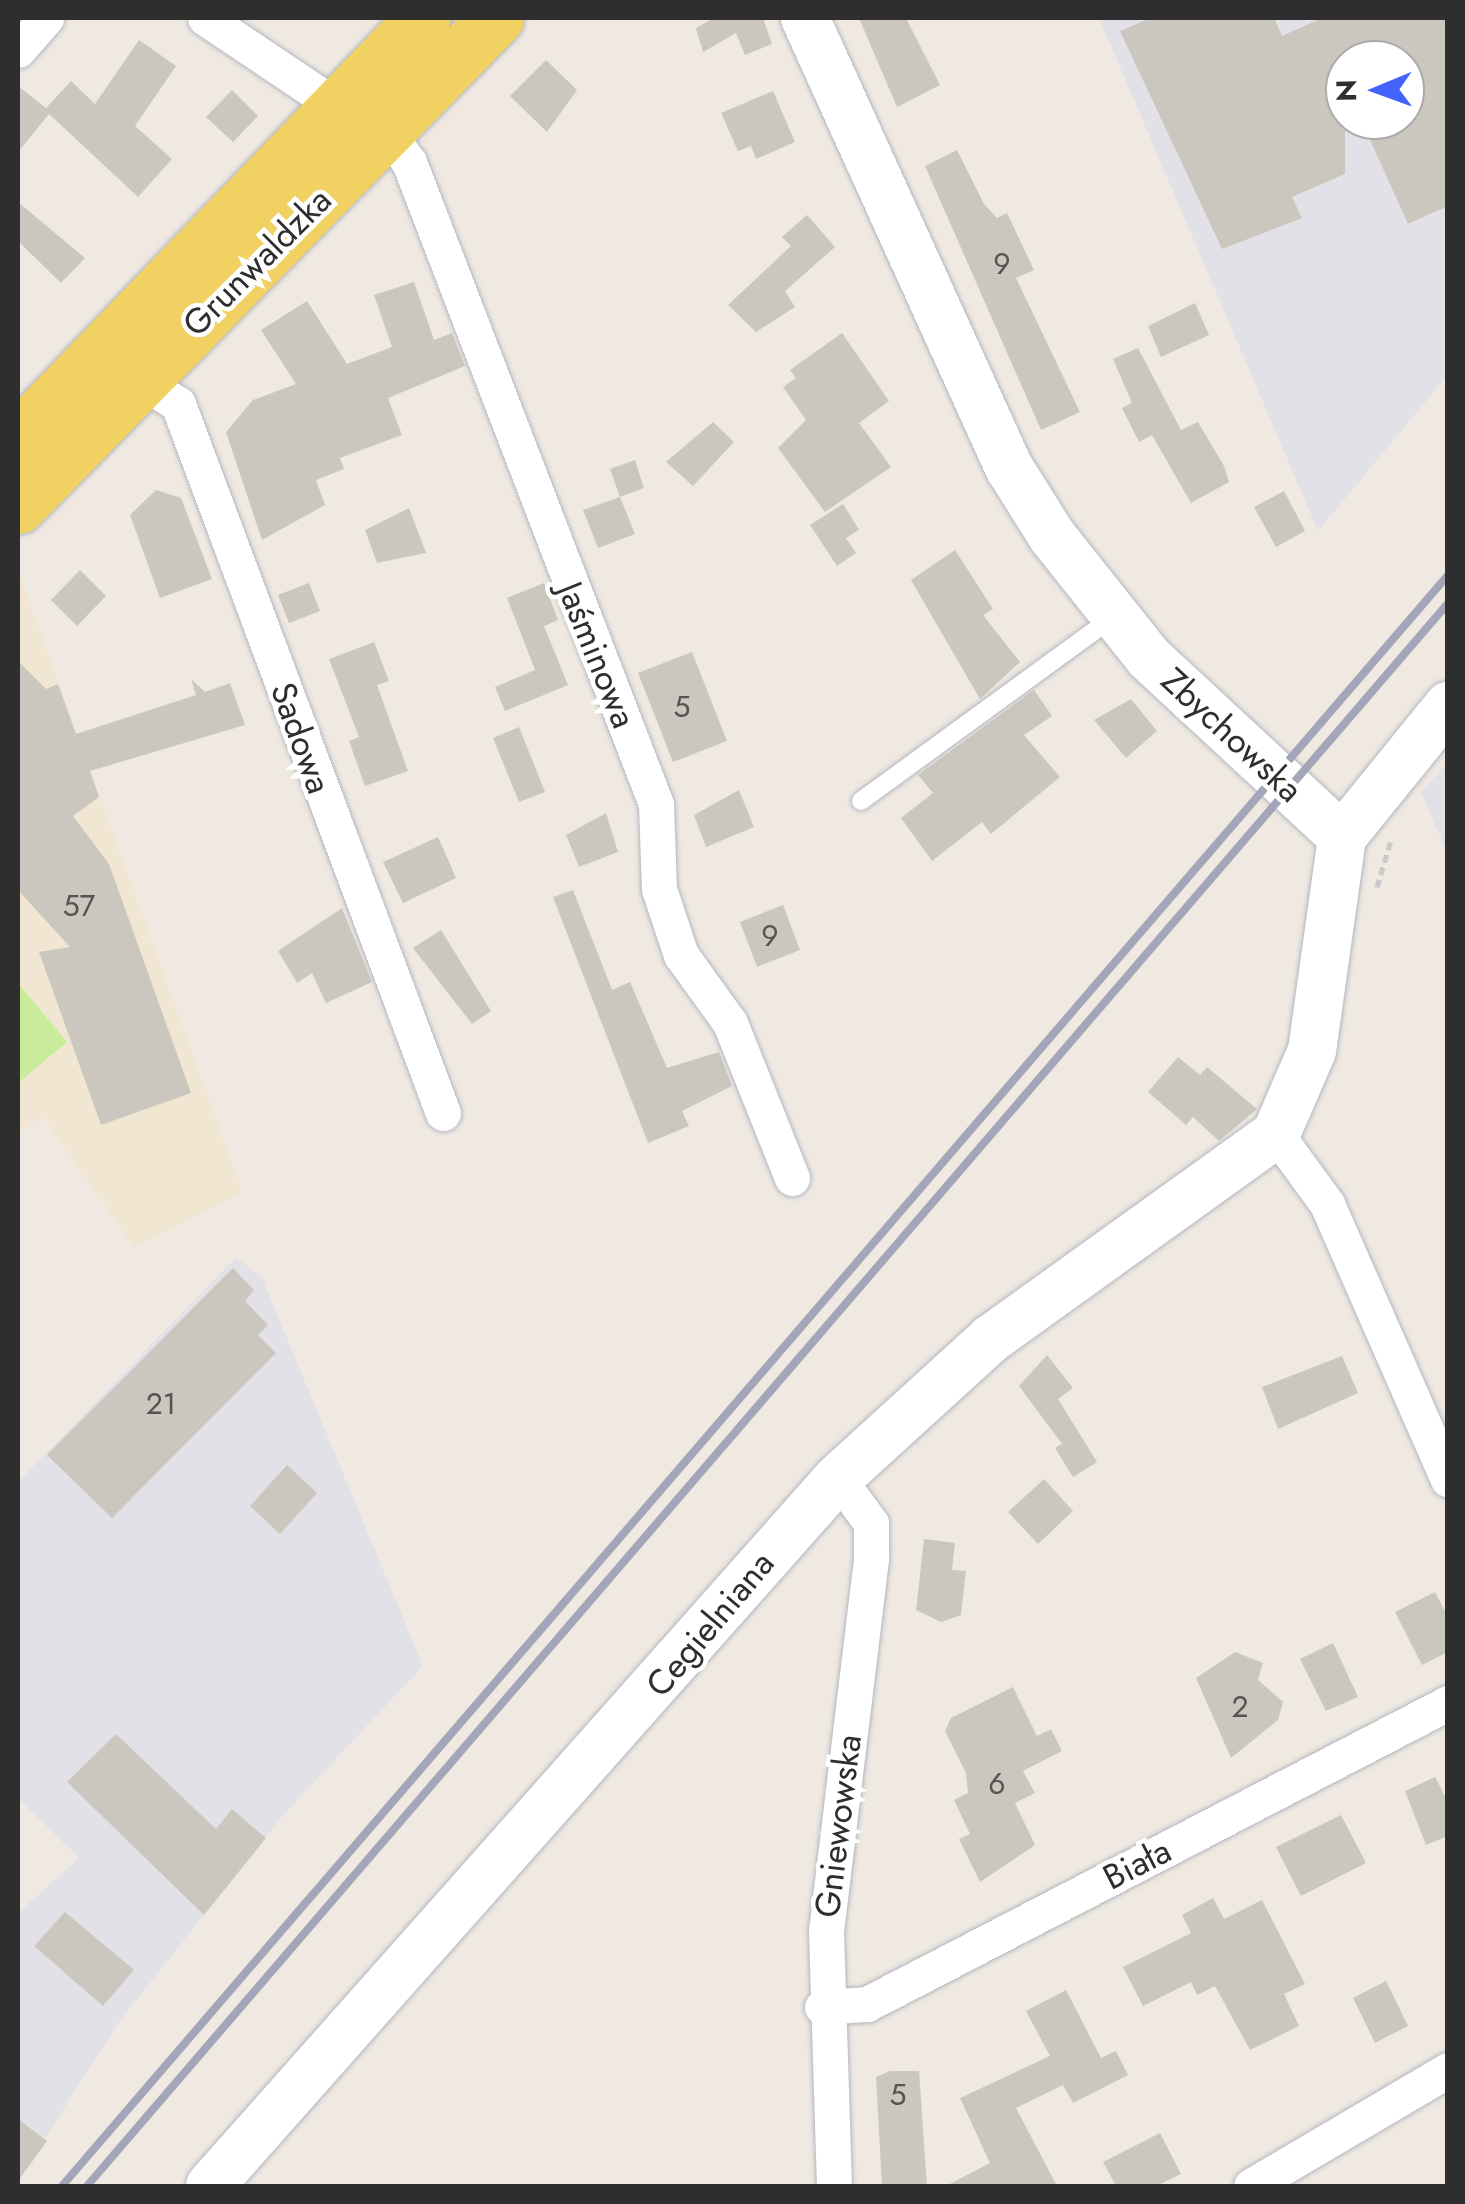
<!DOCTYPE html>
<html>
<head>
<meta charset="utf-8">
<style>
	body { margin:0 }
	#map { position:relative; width:1465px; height:2204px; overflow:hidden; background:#efe9e1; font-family:Jost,sans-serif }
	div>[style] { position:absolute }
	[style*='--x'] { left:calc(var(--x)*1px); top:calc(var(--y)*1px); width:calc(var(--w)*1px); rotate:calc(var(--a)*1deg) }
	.industrial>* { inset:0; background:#e3e1e8 }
	.education>* { inset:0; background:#f0e6d1 }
	.pitch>* { inset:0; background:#c9ec9a }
	.building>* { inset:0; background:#cbc7bf }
	.path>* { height:5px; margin-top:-2.5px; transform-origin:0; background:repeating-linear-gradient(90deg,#c9c9c9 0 8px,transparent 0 13px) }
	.roads { filter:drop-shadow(0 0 2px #b4b7c1) drop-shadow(0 0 2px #b4b7c1) }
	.lane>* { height:18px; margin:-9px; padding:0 9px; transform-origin:9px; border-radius:9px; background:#fff }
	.street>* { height:35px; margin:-17.5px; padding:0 17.5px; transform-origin:17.5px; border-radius:17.5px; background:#fff }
	.secondary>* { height:48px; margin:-24px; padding:0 24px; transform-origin:24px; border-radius:24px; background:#fff }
	.primary>* { height:55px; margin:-27.5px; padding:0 27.5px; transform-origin:27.5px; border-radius:27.5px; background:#f2d163 }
	.rail>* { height:8px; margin:-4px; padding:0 4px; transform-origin:4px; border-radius:4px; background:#a3a6b8 }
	span { translate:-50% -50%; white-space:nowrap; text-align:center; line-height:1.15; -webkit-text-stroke:9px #fff; paint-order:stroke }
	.number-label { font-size:30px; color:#555452 }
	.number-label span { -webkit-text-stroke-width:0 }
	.street-label { font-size:35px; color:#2e2e2e }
	.frame { position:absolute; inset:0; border:20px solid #2e2e2e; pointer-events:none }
	.north { position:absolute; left:1325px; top:40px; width:100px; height:100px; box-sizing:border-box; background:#fff; border:2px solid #ababab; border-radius:50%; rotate:269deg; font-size:28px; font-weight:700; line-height:40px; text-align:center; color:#2e2e2e }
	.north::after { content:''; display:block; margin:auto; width:35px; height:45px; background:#4264fb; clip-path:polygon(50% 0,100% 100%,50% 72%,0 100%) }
</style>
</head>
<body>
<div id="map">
	<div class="industrial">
		<i style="clip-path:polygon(evenodd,1099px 18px,1447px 18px,1447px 376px,1318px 531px,1099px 18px,1345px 60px,1405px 60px,1405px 120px,1345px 120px,1345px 60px)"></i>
		<i style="clip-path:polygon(1447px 763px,1447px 853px,1421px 792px)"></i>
		<i style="clip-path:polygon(236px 1257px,262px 1278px,423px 1666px,285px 1813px,118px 2023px,18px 2181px,18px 1913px,79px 1858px,18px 1798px,18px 1482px)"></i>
	</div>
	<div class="education">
		<i style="clip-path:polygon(18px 570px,243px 1193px,134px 1248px,43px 1117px,18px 1133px)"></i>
	</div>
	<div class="pitch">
		<i style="clip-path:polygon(18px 983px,67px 1042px,18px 1083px)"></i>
	</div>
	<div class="building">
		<i style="clip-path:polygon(714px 18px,763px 18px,772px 44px,745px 55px,736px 33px,703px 52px,696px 28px)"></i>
		<i style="clip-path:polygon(859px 18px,906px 18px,940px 85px,897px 107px)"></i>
		<i style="clip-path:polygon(1150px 18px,1274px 18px,1282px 36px,1322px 18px,1448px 18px,1448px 206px,1408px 224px,1361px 120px,1405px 120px,1405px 60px,1345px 60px,1345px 174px,1292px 197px,1302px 218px,1222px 249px,1120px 31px)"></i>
		<i style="clip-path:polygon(139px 40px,176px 66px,135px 126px,172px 159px,138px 197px,49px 114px,18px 152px,18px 86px,46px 108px,71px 81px,95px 104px)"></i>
		<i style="clip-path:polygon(546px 60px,577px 90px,547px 132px,510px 96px)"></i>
		<i style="clip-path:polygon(232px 90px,258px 116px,233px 142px,206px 117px)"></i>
		<i style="clip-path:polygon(773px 91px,795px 142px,756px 159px,751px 146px,738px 151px,721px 113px)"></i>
		<i style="clip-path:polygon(957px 150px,984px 204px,997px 218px,1007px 213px,1034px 270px,1016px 278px,1080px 412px,1041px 430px,925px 166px)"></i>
		<i style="clip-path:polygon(18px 202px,85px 258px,61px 283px,18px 241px)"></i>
		<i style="clip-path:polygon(807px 215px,835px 247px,785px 291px,795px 307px,756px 332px,728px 305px,791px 246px,782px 237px)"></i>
		<i style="clip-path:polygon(414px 282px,434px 340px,452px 333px,465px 366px,388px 398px,402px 435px,340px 458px,344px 469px,316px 480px,325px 505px,262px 540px,226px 432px,253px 400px,296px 384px,261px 330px,307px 301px,347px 364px,392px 347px,374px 295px)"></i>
		<i style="clip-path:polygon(1195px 303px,1209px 335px,1161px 357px,1148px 326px)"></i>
		<i style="clip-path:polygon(842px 333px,889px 401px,859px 423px,891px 467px,825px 512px,778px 448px,806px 420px,783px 387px,796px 378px,790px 370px)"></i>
		<i style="clip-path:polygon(1138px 348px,1181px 430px,1198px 422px,1224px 466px,1229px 482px,1191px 503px,1152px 435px,1139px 442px,1122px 408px,1132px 403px,1113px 359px)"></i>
		<i style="clip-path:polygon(713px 422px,734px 442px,693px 486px,666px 462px)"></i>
		<i style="clip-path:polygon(635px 460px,644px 488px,620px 497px,610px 469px)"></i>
		<i style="clip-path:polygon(156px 490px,181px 498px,212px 579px,160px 598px,130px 515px)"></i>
		<i style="clip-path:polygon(1284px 491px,1305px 531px,1276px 547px,1254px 507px)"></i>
		<i style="clip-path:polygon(620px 497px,635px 534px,598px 548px,583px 510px)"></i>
		<i style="clip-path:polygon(843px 504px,859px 530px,846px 538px,856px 553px,837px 566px,810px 525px)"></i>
		<i style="clip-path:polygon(409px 508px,426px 553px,377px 563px,365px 530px)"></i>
		<i style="clip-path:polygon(955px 550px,993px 609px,983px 615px,1020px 662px,980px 699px,911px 580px)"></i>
		<i style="clip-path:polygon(80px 570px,106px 596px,77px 626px,51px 600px)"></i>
		<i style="clip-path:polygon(309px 583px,320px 611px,289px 623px,278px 595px)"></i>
		<i style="clip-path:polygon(544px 583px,558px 620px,544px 626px,568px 685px,505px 711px,495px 687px,535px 670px,507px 598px)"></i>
		<i style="clip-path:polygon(374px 642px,389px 681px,377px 685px,408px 771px,365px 786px,349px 741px,359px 737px,329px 659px)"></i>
		<i style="clip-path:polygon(692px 652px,727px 741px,673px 762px,638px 673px)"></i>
		<i style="clip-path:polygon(18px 661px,46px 689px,58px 684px,76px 734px,196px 695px,191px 679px,205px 692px,230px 683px,245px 725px,90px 771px,99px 797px,73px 816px,109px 864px,191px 1093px,101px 1125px,39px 952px,70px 947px,18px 890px)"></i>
		<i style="clip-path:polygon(1034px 690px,1052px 716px,1024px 735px,1060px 777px,991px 834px,982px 822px,932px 861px,901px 818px,933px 793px,918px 775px)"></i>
		<i style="clip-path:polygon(1131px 699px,1157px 731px,1126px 758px,1094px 720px)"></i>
		<i style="clip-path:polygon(519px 727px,545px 792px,519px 802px,493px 738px)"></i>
		<i style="clip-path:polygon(739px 790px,754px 827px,706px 847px,694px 815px)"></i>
		<i style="clip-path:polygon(606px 813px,618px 852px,579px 867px,566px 835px)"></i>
		<i style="clip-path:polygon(438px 837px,456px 878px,403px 903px,383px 862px)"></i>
		<i style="clip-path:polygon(573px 890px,612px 990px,630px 982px,667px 1068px,719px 1052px,732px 1086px,682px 1111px,689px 1126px,648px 1143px,553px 897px)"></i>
		<i style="clip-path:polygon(783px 905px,800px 950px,757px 967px,740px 922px)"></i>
		<i style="clip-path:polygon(342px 908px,372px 982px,326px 1003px,312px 973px,297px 983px,278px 951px)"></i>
		<i style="clip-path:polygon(441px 930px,491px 1011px,472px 1024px,413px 948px)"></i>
		<i style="clip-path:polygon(1178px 1057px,1200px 1075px,1207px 1067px,1257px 1109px,1219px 1141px,1193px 1117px,1186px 1125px,1148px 1092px)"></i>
		<i style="clip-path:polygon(233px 1268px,254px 1290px,245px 1301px,268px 1325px,258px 1335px,276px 1353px,112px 1518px,47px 1455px)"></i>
		<i style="clip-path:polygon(1047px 1355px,1073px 1388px,1058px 1399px,1097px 1462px,1073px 1477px,1055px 1448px,1062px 1444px,1019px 1386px)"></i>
		<i style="clip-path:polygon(1342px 1356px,1358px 1393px,1278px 1429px,1262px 1387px)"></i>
		<i style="clip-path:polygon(287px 1465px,317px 1493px,280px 1534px,250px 1506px)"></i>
		<i style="clip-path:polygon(1044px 1479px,1073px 1511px,1038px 1544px,1008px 1512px)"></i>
		<i style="clip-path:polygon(924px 1539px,955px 1543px,952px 1570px,966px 1571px,961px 1615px,941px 1622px,916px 1610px)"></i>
		<i style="clip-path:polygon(1435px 1592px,1448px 1617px,1448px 1652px,1422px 1665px,1395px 1612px)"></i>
		<i style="clip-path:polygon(1333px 1643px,1358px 1697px,1326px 1711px,1300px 1659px)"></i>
		<i style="clip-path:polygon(1235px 1652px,1263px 1663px,1258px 1680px,1283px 1702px,1278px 1720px,1231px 1758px,1196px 1678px)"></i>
		<i style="clip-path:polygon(1013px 1687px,1037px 1736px,1051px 1729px,1062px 1751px,1023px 1771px,1035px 1793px,1015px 1803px,1035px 1845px,980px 1882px,959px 1839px,970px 1834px,954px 1800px,968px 1793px,966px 1773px,945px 1731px,951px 1718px)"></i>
		<i style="clip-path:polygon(116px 1734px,216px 1829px,232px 1809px,266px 1838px,204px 1915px,67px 1782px)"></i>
		<i style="clip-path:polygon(1435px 1777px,1448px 1802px,1448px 1836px,1426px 1845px,1405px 1791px)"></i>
		<i style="clip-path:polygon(1341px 1815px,1366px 1863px,1301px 1896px,1276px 1847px)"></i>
		<i style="clip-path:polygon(1213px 1898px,1224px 1919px,1262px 1900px,1305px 1984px,1284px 1994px,1299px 2026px,1250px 2050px,1215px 1986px,1197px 1995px,1191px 1982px,1143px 2006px,1123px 1967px,1191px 1933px,1182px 1915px)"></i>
		<i style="clip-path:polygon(65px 1912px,134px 1970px,103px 2006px,34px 1946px)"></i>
		<i style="clip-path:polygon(1386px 1981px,1408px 2026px,1375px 2043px,1353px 1998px)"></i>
		<i style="clip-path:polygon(1066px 1990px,1101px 2058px,1116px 2051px,1128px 2075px,1073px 2103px,1063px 2085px,1016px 2108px,1057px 2186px,946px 2186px,990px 2163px,960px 2098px,1050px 2056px,1026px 2011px)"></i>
		<i style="clip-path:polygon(890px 2071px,919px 2071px,927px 2186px,882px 2186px,876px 2077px)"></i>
		<i style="clip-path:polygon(18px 2119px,47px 2141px,18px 2181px)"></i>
		<i style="clip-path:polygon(1160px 2133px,1181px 2174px,1156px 2186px,1116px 2186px,1103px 2162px)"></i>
	</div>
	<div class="path">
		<i style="--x:1377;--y:887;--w:49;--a:-73.4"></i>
	</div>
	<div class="roads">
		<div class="lane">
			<i style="--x:861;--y:801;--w:311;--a:-36.1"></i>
		</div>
		<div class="street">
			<i style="--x:205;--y:18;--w:160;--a:33.8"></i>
			<i style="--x:18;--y:50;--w:43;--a:-48.8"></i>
			<i style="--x:387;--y:131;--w:38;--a:55"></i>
			<i style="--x:409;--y:162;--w:688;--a:68.96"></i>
			<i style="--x:656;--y:804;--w:85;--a:88"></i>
			<i style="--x:659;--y:889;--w:70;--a:71.6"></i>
			<i style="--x:681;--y:955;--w:84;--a:54.2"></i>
			<i style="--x:730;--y:1023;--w:167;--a:68.2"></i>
			<i style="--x:140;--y:380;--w:45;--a:32.3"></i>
			<i style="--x:178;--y:404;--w:757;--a:69.51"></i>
			<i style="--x:1276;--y:1134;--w:87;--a:53.9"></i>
			<i style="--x:1327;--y:1204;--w:301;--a:66.3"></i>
			<i style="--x:822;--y:2007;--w:45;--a:-3.8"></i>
			<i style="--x:867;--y:2004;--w:654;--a:-27.39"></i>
			<i style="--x:834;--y:2186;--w:255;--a:-91.8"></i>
			<i style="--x:826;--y:1931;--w:377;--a:-83.1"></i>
			<i style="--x:871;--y:1557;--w:34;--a:-90"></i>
			<i style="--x:871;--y:1523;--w:56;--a:-126.3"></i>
			<i style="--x:1251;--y:2186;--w:229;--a:-30.5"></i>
		</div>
		<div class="secondary">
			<i style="--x:805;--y:18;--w:495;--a:65.6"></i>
			<i style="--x:1010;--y:469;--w:79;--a:57.9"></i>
			<i style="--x:1052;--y:536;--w:156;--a:51.5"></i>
			<i style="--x:1149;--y:658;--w:263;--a:42.8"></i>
			<i style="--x:210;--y:2186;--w:946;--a:-48.43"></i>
			<i style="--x:838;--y:1478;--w:208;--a:-42.3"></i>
			<i style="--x:992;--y:1338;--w:350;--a:-35.7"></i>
			<i style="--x:1276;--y:1134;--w:90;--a:-66.6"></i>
			<i style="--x:1312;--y:1051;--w:216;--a:-82"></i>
			<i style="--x:1342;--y:837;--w:169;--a:-51"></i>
		</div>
		<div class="primary">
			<i style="--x:18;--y:438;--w:583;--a:-46.04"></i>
			<i style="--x:18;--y:506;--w:683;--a:-45.59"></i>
		</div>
	</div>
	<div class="rail">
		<i style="--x:62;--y:2186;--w:2125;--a:-49.29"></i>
		<i style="--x:87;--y:2186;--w:2088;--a:-49.31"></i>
	</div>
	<div class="number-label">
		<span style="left:1002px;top:264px">9</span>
		<span style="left:682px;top:707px">5</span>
		<span style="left:79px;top:906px">57</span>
		<span style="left:770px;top:936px">9</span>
		<span style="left:161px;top:1404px">21</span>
		<span style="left:1240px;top:1707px">2</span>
		<span style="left:997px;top:1784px">6</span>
		<span style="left:898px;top:2095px">5</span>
	</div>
	<div class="street-label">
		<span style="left:257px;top:262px;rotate:-45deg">Grunwaldzka</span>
		<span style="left:597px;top:655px;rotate:68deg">Jaśminowa</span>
		<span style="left:1232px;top:735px;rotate:43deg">Zbychowska</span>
		<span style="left:301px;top:738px;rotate:70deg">Sadowa</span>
		<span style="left:710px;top:1624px;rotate:-50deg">Cegielniana</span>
		<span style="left:838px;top:1826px;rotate:-83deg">Gniewowska</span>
		<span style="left:1137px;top:1864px;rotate:-27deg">Biała</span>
	</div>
	<div class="frame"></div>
	<div class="north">N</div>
</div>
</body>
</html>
